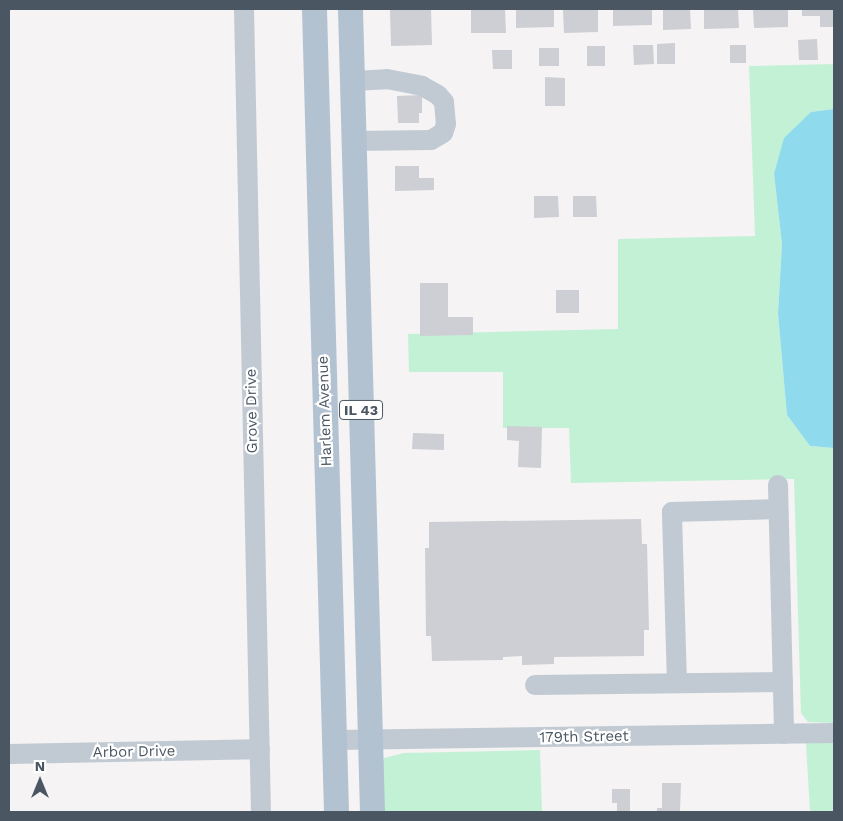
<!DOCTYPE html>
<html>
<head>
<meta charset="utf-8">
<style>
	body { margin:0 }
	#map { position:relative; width:843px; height:821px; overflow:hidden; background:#f5f3f3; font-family:"Work Sans",sans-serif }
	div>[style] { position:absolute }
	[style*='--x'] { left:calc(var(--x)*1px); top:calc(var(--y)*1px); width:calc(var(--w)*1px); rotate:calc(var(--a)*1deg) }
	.green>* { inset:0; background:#c3f1d5 }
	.water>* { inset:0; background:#90daee }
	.building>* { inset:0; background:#cdcfd5 }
	.minor>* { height:20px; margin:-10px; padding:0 10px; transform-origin:10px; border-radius:10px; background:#c1cad2 }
	.major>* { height:25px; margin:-12.5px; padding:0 12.5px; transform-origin:12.5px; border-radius:12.5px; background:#b3c2d1 }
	span { translate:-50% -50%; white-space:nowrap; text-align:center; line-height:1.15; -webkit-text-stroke:4.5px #fff; paint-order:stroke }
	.shield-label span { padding:1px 4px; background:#fff; border:1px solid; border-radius:4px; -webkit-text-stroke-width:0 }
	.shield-label { font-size:14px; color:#4a5661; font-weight:700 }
	.street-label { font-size:15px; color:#4a5661 }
	.frame { position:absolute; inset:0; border:10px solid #4a5661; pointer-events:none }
	.north { position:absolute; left:15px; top:756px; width:50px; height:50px; -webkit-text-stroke:4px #fff; paint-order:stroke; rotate:0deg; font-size:14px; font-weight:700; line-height:20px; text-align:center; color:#4a5661 }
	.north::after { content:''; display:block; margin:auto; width:18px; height:22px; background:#4a5661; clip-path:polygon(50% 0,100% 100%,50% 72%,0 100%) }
</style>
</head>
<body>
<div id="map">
	<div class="green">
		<i style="clip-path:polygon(834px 64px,834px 109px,811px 112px,774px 174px,782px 244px,778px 314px,787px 415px,810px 446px,834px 448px,834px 723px,808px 722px,801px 713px,794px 479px,571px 483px,569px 428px,503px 428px,503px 372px,409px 372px,408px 334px,618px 329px,618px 239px,755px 236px,749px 66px)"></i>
		<i style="clip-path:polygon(834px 742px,834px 812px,810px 812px,806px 743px)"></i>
		<i style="clip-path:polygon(540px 750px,542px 812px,380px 812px,377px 768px,384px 758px,404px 753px)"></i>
	</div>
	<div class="water">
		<i style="clip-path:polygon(834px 109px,834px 448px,810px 446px,787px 415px,778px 314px,782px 244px,774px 174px,784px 138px,811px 112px)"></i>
	</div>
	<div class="building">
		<i style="clip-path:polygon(390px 9px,431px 9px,432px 45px,391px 46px)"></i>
		<i style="clip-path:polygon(471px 9px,505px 9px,506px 33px,471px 33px)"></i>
		<i style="clip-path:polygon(516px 9px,554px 9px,554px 27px,516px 28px)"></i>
		<i style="clip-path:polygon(563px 9px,598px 9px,598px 32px,564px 33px)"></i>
		<i style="clip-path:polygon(613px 9px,652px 9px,652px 25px,613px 26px)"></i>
		<i style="clip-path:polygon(663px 9px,690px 9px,691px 29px,663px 30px)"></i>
		<i style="clip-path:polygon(704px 9px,738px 9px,739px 28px,704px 29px)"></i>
		<i style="clip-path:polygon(753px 9px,788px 9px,788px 27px,754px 28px)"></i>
		<i style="clip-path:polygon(802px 9px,834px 9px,834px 27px,820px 27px,820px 16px,802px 16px)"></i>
		<i style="clip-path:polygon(817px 39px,818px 60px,799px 60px,798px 40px)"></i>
		<i style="clip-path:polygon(675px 43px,675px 64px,657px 64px,657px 44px)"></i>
		<i style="clip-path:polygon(633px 45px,653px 45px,654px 64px,634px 65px)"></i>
		<i style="clip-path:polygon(730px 45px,746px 45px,746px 63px,730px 63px)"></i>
		<i style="clip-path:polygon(587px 46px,605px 46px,605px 66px,587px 66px)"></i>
		<i style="clip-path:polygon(539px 48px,559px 48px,559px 66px,539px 66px)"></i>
		<i style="clip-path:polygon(492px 50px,512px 50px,512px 69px,493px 69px)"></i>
		<i style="clip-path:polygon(545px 77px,565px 78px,565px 106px,545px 106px)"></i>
		<i style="clip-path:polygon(422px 95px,422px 113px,419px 113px,419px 123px,398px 123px,397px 96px)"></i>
		<i style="clip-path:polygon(395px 166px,419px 166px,419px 178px,434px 178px,434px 190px,395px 191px)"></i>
		<i style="clip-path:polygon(534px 196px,558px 196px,559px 217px,534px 218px)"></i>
		<i style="clip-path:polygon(573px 196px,596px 196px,597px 217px,573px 217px)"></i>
		<i style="clip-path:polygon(420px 283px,448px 283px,448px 317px,473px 317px,473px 335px,420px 336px)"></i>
		<i style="clip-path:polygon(556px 290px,579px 290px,579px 313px,556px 313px)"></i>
		<i style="clip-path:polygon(507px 426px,542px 427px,541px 468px,518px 467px,519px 441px,507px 440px)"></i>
		<i style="clip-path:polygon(413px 433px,444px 434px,444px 450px,412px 449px)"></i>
		<i style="clip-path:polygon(641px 519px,642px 544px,647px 544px,649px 630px,644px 630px,644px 656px,554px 657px,554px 664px,522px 665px,522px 656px,503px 657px,503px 660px,432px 661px,431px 636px,426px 636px,425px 548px,429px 548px,429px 522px)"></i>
		<i style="clip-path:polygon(662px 783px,681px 783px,680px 812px,657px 812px,657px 808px,662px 808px)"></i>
		<i style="clip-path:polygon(612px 789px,630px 789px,630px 812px,617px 812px,617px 803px,612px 803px)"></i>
	</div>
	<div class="minor">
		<i style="--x:244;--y:9;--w:803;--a:88.79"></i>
		<i style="--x:352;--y:81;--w:35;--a:-3"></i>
		<i style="--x:387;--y:79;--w:36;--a:11"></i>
		<i style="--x:422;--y:86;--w:18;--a:29"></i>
		<i style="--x:438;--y:95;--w:9;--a:49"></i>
		<i style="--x:444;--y:102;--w:22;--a:85"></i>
		<i style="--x:446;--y:124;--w:9;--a:108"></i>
		<i style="--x:443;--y:133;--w:14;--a:150"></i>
		<i style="--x:431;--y:140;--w:77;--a:179.3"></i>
		<i style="--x:778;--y:485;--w:249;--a:88.6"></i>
		<i style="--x:677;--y:683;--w:171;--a:-91.7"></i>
		<i style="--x:672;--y:512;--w:106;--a:-1.6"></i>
		<i style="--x:535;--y:685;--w:248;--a:-0.7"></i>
		<i style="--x:335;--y:740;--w:499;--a:-0.8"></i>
		<i style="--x:9;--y:754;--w:251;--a:-1.1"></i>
	</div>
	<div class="major">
		<i style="--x:314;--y:9;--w:803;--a:88.43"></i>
		<i style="--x:350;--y:9;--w:803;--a:88.43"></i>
	</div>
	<div class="shield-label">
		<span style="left:361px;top:410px">IL 43</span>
	</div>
	<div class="street-label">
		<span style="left:252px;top:411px;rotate:-91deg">Grove Drive</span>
		<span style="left:325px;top:411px;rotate:-92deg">Harlem Avenue</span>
		<span style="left:584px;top:737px;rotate:-1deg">179th Street</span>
		<span style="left:134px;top:752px;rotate:-1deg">Arbor Drive</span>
	</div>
	<div class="frame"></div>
	<div class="north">N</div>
</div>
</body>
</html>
